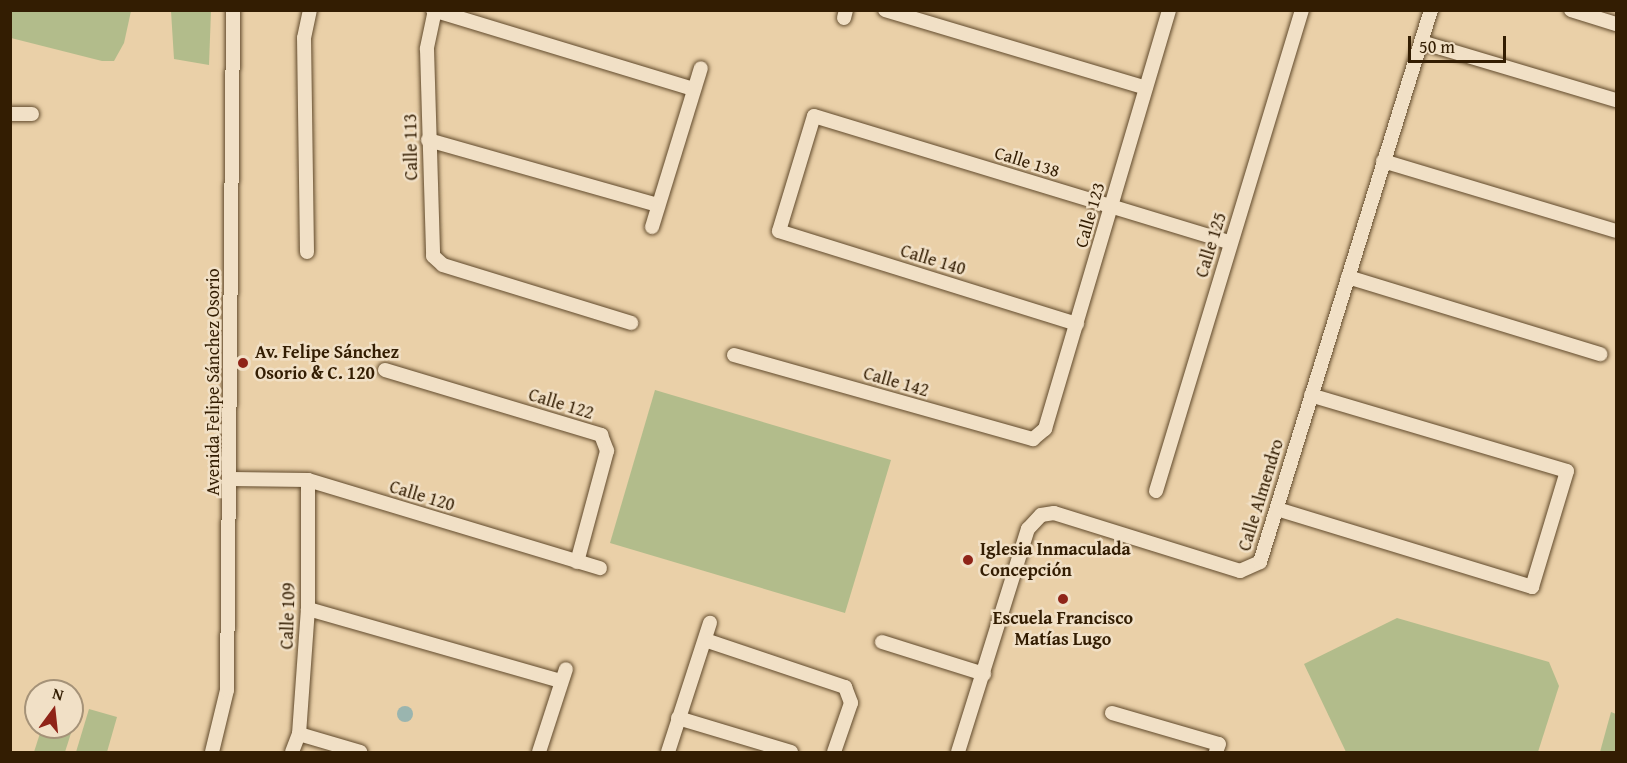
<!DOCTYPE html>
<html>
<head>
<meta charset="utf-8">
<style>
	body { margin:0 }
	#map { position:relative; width:1627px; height:763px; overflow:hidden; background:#ead0a8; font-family:"Gentium Book Plus",serif }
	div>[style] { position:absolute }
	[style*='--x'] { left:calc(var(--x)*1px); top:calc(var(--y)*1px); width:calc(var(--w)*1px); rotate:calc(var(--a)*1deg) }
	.green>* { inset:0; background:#b2bc8b }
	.water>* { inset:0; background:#9ab5af }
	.round { border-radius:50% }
	.roads { filter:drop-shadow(0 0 2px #614a2c) drop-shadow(0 0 2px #614a2c) }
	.minor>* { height:14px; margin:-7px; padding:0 7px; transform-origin:7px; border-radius:7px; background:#f1e0c6 }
	.dots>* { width:16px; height:16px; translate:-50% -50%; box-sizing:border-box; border:3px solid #f1e0c6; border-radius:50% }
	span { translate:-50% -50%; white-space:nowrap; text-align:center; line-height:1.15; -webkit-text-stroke:5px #f1e0c6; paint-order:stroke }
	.street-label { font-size:18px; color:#331d02 }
	.poi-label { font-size:18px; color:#331d02; font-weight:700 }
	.left { translate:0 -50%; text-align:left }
	.frame { position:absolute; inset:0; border:12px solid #331d02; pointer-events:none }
	.north { position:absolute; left:24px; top:679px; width:60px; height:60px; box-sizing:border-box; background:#f1e0c6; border:2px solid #a59278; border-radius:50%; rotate:15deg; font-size:16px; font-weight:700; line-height:24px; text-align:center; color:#331d02 }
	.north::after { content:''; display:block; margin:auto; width:21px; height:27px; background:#8f2418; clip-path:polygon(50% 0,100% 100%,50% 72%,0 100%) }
	.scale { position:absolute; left:1408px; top:36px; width:98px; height:27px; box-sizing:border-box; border:3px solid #331d02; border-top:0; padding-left:8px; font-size:18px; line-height:21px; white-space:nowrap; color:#331d02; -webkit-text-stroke:4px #f1e0c6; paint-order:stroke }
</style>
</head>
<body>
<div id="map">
	<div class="green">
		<i style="clip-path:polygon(10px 11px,11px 10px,131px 11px,124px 43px,114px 61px,102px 61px,11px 38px)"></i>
		<i style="clip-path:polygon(171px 11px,211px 11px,209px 65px,174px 59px)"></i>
		<i style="clip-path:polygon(655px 390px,891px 460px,845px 613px,610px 543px)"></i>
		<i style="clip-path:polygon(1397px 618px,1549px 662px,1559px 686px,1538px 752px,1346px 752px,1304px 664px)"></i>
		<i style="clip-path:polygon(89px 709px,117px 717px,107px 752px,76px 752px)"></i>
		<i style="clip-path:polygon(1611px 712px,1616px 714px,1616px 752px,1600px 752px)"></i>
		<i style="clip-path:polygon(42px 727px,72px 730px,65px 752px,34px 752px)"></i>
	</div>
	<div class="water">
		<i class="round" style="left:397px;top:706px;width:16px;height:16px"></i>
	</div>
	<div class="roads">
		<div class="minor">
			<i style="--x:433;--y:10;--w:272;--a:16.9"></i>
			<i style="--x:435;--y:10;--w:40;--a:102"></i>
			<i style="--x:427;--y:49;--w:207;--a:88.3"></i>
			<i style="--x:433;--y:256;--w:13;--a:42"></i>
			<i style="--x:443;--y:265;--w:197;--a:17.1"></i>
			<i style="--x:885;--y:10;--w:272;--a:16.6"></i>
			<i style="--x:1571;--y:10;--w:47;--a:17.3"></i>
			<i style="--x:844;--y:18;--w:8;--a:-76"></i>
			<i style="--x:1421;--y:42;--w:203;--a:16.6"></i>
			<i style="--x:10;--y:114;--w:22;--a:0"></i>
			<i style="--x:428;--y:140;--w:239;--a:15.8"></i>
			<i style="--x:1383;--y:161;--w:243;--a:16.7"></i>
			<i style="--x:652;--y:227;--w:166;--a:-72.9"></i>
			<i style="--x:307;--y:252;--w:214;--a:-90.8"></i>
			<i style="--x:304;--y:38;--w:29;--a:-78"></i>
			<i style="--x:1348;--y:277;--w:264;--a:17"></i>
			<i style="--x:1077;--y:324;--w:312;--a:-162.7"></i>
			<i style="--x:779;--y:231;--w:120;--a:-73.1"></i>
			<i style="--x:814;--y:116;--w:435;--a:16.9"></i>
			<i style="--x:734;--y:355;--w:311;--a:15.7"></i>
			<i style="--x:1033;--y:439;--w:16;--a:-40"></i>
			<i style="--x:1045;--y:429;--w:437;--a:-73.5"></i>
			<i style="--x:385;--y:370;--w:226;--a:16.7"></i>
			<i style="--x:601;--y:435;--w:17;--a:69"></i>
			<i style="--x:607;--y:451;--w:115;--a:105.1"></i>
			<i style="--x:231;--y:479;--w:77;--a:0.7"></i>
			<i style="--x:308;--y:480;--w:305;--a:16.8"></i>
			<i style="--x:1156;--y:491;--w:503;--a:-73.12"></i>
			<i style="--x:1277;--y:509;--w:267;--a:17"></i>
			<i style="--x:1532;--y:587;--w:121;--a:-73.2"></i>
			<i style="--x:1567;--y:471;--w:267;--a:-163.5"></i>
			<i style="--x:308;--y:609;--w:262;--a:15.9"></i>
			<i style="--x:705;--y:640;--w:148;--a:18.6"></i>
			<i style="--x:845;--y:687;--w:17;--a:69"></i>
			<i style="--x:851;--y:703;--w:52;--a:109.1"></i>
			<i style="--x:882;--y:642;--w:107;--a:17.4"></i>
			<i style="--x:1112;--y:713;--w:111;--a:16.2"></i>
			<i style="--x:1219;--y:744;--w:9;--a:111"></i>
			<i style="--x:678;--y:718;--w:118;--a:16.7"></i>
			<i style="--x:299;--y:734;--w:64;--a:16.4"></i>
			<i style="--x:212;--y:752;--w:64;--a:-76.4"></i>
			<i style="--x:227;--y:690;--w:680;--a:-89.49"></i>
			<i style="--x:292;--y:752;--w:19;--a:-69"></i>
			<i style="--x:299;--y:734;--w:125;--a:-85.9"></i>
			<i style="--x:308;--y:609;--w:129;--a:-90"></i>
			<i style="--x:539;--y:752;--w:87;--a:-72"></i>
			<i style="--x:668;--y:752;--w:136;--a:-72"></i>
			<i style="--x:958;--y:752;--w:234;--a:-72.6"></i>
			<i style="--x:1028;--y:529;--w:19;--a:-47"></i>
			<i style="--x:1041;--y:515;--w:13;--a:-9"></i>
			<i style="--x:1054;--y:513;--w:195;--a:17.3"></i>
			<i style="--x:1240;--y:571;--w:22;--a:-24"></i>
			<i style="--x:1260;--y:562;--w:578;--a:-72.79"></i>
		</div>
	</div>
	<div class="dots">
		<i style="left:243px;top:363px;background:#8f2418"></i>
		<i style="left:968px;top:560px;background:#8f2418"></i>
		<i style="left:1063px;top:599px;background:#8f2418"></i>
	</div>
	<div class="street-label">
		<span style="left:411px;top:147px;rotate:-91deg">Calle 113</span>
		<span style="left:1027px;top:162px;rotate:17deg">Calle 138</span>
		<span style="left:1090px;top:215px;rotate:-74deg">Calle 123</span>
		<span style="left:1211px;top:245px;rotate:-73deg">Calle 125</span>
		<span style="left:933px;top:260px;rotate:17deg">Calle 140</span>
		<span style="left:213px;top:382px;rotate:-90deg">Avenida Felipe Sánchez Osorio</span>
		<span style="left:896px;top:382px;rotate:16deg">Calle 142</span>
		<span style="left:561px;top:404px;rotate:17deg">Calle 122</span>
		<span style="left:1261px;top:495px;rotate:-73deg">Calle Almendro</span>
		<span style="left:422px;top:496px;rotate:17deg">Calle 120</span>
		<span style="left:288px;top:616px;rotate:-88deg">Calle 109</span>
	</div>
	<div class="poi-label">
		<span class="left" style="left:255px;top:363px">Av. Felipe Sánchez<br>Osorio &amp; C. 120</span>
		<span class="left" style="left:980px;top:560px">Iglesia Inmaculada<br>Concepción</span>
		<span style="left:1063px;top:629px">Escuela Francisco<br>Matías Lugo</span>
	</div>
	<div class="frame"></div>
	<div class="north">N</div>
	<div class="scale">50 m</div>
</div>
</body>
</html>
